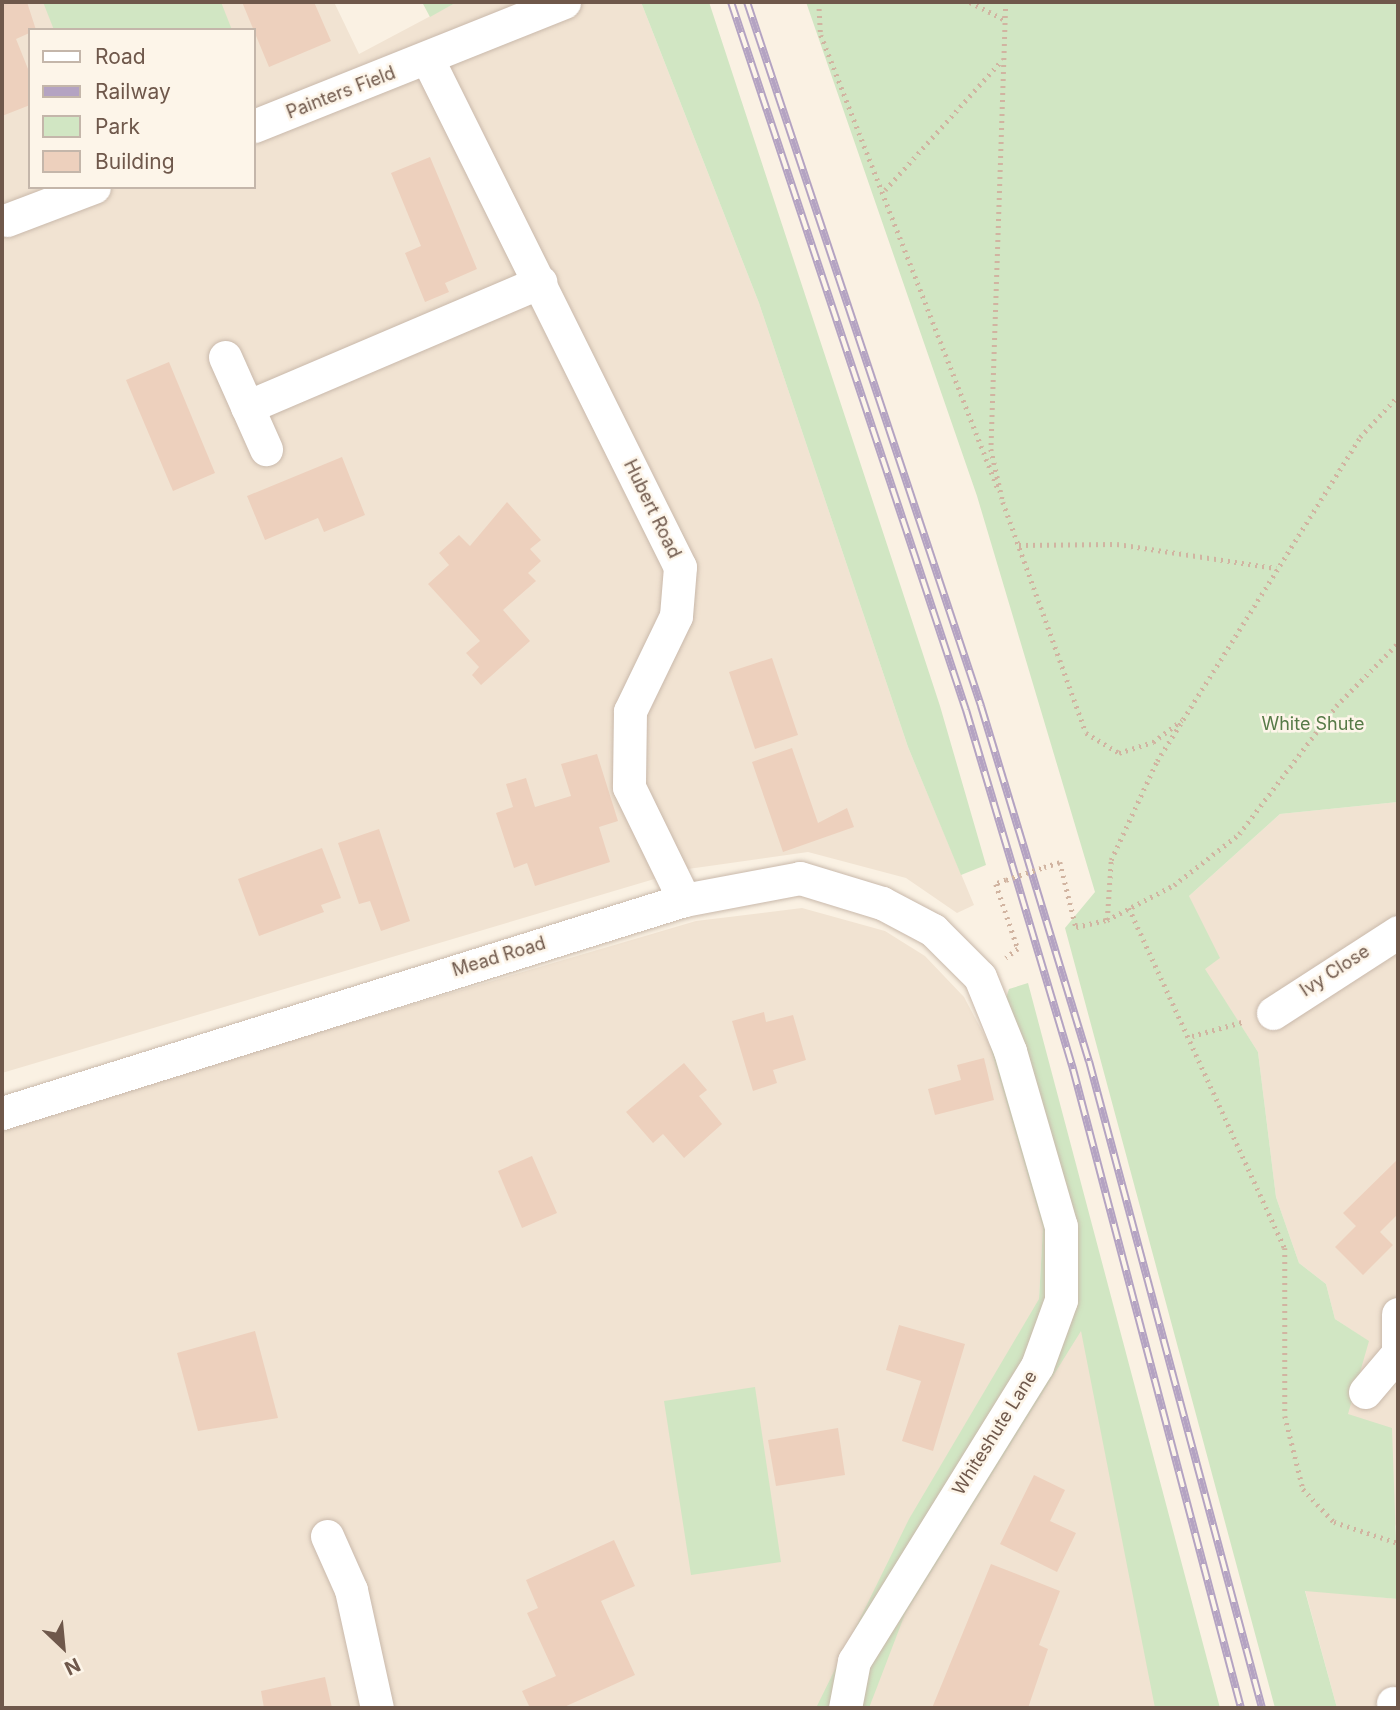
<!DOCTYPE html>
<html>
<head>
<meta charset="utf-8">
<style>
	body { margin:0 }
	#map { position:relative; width:1400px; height:1710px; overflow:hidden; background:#faf1e3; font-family:Inter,sans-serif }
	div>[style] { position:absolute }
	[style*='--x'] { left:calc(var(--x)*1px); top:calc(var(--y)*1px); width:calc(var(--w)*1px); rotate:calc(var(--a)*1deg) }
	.residential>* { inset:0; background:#f1e3d2 }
	.green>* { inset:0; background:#d1e6c3 }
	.building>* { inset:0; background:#edd0bd }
	.path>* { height:4.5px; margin-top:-2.25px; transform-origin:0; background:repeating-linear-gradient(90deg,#d1b4a1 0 2px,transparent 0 7px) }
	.roads { filter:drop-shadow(0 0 2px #c9b9ab) drop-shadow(0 0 2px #c9b9ab) }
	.minor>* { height:33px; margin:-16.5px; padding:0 16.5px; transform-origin:16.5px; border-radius:16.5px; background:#fff }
	.rail>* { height:8px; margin-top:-4px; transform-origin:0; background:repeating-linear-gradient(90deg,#fdf5e9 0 16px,#b4a3c2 0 32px); box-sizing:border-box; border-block:2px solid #b4a3c2 }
	.path-bridge>* { height:4.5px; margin-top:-2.25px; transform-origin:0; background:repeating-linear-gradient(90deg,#d1b4a1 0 2px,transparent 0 7px) }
	span { translate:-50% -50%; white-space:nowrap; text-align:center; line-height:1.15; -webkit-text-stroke:5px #fdf5e9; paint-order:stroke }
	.street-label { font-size:18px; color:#6f584b }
	.park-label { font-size:18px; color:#567a47 }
	.frame { position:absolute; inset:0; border:4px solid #6f584b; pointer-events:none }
	.legend { position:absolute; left:28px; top:28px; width:228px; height:161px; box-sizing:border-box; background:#fdf5e9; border:2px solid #c4b6aa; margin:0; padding:9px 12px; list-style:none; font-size:21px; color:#6f584b }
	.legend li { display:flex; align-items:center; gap:14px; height:35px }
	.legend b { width:35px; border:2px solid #c4b6aa }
	.north { position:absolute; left:28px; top:1612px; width:70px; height:70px; -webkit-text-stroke:5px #fdf5e9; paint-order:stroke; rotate:154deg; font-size:19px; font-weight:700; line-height:28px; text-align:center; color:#6f584b }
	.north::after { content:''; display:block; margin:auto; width:24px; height:32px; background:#6f584b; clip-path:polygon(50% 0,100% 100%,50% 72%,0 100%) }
</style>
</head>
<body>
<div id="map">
	<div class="residential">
		<i style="clip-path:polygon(evenodd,2px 2px,334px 2px,359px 54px,457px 2px,641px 2px,759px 303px,908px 747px,974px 905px,957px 913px,906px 878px,808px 852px,688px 869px,2px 1073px,2px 2px,30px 30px,254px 30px,254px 187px,30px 187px,30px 30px)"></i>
		<i style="clip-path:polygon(1398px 802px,1398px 1531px,1347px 1415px,1368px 1341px,1335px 1319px,1326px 1284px,1299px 1263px,1276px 1197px,1258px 1052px,1204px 969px,1189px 896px,1280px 814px)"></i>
		<i style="clip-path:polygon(802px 908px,885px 931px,925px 956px,964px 997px,990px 1046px,1043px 1228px,1039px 1299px,1107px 1322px,1204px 1708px,2px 1708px,2px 1125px,696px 921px)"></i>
		<i style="clip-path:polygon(1305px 1590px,1398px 1599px,1398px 1708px,1337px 1708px)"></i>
	</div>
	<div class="green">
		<i style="clip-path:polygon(43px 2px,221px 2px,232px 30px,54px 30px)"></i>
		<i style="clip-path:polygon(422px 2px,457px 2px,430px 17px)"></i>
		<i style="clip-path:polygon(641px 2px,709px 2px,940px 706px,986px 865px,961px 875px,908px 747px,759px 303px)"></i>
		<i style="clip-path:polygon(806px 2px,1398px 2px,1398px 802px,1280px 814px,1189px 896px,1220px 958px,1205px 969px,1258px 1052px,1276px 1197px,1299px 1263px,1326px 1284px,1335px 1319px,1369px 1341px,1348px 1414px,1392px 1428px,1398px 1599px,1305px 1591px,1337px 1708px,1275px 1708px,1065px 928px,1095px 892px,977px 496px)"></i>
		<i style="clip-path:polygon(1028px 983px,1220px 1708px,1155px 1708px,1081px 1331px,905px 1614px,869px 1708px,816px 1708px,909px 1519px,1039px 1299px,1043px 1228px,990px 1046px,1009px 989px)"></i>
		<i style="clip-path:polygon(755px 1387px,781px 1562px,691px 1575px,664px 1401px)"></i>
	</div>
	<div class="building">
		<i style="clip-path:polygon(2px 2px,27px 2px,36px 30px,16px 39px,30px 74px,30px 105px,2px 116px)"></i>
		<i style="clip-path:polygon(242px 2px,314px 2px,331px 41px,269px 67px)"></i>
		<i style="clip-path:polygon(430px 157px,477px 269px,445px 283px,449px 292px,425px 302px,405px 253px,421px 246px,391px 173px)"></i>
		<i style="clip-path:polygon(169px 362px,215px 473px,173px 491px,126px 380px)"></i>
		<i style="clip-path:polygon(342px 457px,365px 515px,324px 532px,318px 518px,265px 540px,247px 496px)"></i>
		<i style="clip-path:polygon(507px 502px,541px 540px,530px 549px,541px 561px,528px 573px,536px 581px,503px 610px,530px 641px,481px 685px,472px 675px,479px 667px,466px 653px,480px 641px,428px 584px,449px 565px,439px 553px,459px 535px,470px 546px)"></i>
		<i style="clip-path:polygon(772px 658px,798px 735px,755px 749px,729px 672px)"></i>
		<i style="clip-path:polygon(792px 748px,818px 823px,847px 808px,854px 827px,783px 852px,752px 762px)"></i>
		<i style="clip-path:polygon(597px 754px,618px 821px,599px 827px,610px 862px,535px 886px,527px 863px,514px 868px,496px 813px,513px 807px,506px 784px,526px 778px,535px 807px,571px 796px,561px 764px)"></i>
		<i style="clip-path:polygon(379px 829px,410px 921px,381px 931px,370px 901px,359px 904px,338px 843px)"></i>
		<i style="clip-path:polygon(322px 848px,341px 898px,321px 905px,324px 912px,259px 936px,238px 879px)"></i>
		<i style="clip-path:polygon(764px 1012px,766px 1022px,793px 1015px,806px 1060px,773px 1070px,777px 1083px,753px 1091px,732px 1021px)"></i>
		<i style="clip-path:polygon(984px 1058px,994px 1100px,935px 1115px,928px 1089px,961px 1080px,957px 1065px)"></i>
		<i style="clip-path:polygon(684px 1063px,707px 1090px,699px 1096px,722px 1124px,684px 1158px,663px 1134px,653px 1143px,626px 1112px)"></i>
		<i style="clip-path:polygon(532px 1156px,557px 1213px,522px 1228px,498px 1171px)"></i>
		<i style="clip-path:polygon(1398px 1159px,1398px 1214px,1380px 1232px,1393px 1245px,1363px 1275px,1335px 1247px,1356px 1226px,1343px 1213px)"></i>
		<i style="clip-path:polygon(899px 1325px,965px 1344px,933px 1451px,902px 1441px,921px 1381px,886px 1370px)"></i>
		<i style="clip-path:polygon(255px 1331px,278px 1418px,198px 1431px,177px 1353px)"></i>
		<i style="clip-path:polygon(838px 1428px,845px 1475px,776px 1486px,768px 1440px)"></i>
		<i style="clip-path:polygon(1034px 1475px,1065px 1490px,1050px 1521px,1076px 1533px,1057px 1572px,1000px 1544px)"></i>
		<i style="clip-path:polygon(614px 1540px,635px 1586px,601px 1601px,635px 1675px,562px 1708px,530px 1708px,522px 1691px,556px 1676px,527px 1613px,538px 1608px,526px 1580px)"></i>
		<i style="clip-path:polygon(991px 1564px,1060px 1591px,1039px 1645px,1048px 1649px,1028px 1708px,932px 1708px)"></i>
		<i style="clip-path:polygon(325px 1677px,332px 1708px,264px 1708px,261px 1691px)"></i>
	</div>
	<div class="path">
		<i style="--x:819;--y:2;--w:33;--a:87"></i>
		<i style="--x:821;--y:35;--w:490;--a:68.7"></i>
		<i style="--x:970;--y:2;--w:39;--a:27"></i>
		<i style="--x:1006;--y:2;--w:447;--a:91.9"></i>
		<i style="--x:991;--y:449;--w:54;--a:77.2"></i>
		<i style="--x:1003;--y:502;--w:245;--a:70.2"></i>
		<i style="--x:1086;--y:733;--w:39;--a:31"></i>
		<i style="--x:1119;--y:753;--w:36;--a:-18"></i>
		<i style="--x:1153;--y:742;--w:36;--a:-37"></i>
		<i style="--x:885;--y:190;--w:175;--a:-48"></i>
		<i style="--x:1019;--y:545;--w:98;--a:-0.6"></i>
		<i style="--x:1117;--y:544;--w:161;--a:8.6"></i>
		<i style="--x:1044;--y:867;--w:17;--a:-17"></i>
		<i style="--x:1060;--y:862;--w:67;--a:76.2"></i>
		<i style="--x:1076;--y:927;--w:32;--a:-13"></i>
		<i style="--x:1107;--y:920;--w:76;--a:-27.6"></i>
		<i style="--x:1174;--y:885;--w:83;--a:-38.1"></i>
		<i style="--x:1239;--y:834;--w:161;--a:-52.8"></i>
		<i style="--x:1336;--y:706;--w:88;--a:-45.5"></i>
		<i style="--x:1006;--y:880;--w:11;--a:158"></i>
		<i style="--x:996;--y:884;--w:69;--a:71.3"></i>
		<i style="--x:1018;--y:949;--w:15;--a:143"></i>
		<i style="--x:1129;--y:908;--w:374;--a:65.4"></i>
		<i style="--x:1285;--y:1248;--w:168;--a:90"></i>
		<i style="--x:1285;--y:1416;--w:75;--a:76.1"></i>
		<i style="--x:1303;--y:1489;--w:45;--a:46.8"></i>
		<i style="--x:1334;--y:1522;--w:67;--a:18.2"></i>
		<i style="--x:1107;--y:920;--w:60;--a:-86.2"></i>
		<i style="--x:1111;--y:860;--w:109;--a:-65.1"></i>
		<i style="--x:1157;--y:761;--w:382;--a:-57.9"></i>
		<i style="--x:1360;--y:437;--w:56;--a:-47.2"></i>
		<i style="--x:1192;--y:1036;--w:52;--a:-15.6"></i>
	</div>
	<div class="roads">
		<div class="minor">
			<i style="--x:428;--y:60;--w:566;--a:63.57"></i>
			<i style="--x:680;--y:567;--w:49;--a:94.7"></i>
			<i style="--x:676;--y:616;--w:106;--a:115.8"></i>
			<i style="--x:630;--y:711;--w:76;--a:90.8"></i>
			<i style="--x:629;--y:787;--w:126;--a:64"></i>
			<i style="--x:254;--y:126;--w:334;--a:-21.8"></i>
			<i style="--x:7;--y:220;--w:93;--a:-20.8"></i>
			<i style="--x:225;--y:357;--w:101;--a:66"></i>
			<i style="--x:247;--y:407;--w:319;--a:-23.1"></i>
			<i style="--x:1273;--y:1013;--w:149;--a:-32.9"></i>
			<i style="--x:2;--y:1113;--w:714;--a:-17.34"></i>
			<i style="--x:684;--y:900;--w:118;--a:-10.7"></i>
			<i style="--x:800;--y:878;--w:86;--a:17"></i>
			<i style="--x:882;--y:903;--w:58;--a:27.9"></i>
			<i style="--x:933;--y:930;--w:66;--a:45"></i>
			<i style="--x:980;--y:977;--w:80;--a:67.9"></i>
			<i style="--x:1010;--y:1051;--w:182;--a:73.8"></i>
			<i style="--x:1061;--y:1226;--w:74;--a:90"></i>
			<i style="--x:1061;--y:1300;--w:70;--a:110"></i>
			<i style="--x:1037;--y:1366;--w:347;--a:121.8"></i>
			<i style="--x:854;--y:1661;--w:48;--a:100.8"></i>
			<i style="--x:1365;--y:1392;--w:51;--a:-49.8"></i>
			<i style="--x:1398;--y:1353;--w:39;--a:-90"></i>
			<i style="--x:327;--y:1536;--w:59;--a:66"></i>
			<i style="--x:351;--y:1590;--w:121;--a:77.6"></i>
			<i style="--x:1393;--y:1703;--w:5;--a:11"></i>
		</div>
	</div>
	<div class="rail">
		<i style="--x:731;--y:2;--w:746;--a:71.64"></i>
		<i style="--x:966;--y:710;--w:375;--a:73.4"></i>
		<i style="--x:1073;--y:1069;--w:661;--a:75.27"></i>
		<i style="--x:747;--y:2;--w:742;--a:71.61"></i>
		<i style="--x:981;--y:706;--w:371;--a:73.1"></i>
		<i style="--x:1089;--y:1061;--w:670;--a:75.03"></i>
	</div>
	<div class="path-bridge">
		<i style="--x:1006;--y:880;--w:40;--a:-18.9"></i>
	</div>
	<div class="street-label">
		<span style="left:341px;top:93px;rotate:-21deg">Painters Field</span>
		<span style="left:652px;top:509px;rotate:64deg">Hubert Road</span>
		<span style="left:499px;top:957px;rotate:-17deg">Mead Road</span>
		<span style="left:1335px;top:971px;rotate:-33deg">Ivy Close</span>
		<span style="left:995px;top:1433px;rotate:-58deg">Whiteshute Lane</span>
	</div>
	<div class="park-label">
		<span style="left:1313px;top:724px">White Shute</span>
	</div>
	<div class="frame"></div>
	<ul class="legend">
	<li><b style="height:9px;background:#fff"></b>Road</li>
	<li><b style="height:9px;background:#b4a3c2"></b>Railway</li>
	<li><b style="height:19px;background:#d1e6c3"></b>Park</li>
	<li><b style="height:19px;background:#edd0bd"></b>Building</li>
	</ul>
	<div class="north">N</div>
</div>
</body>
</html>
